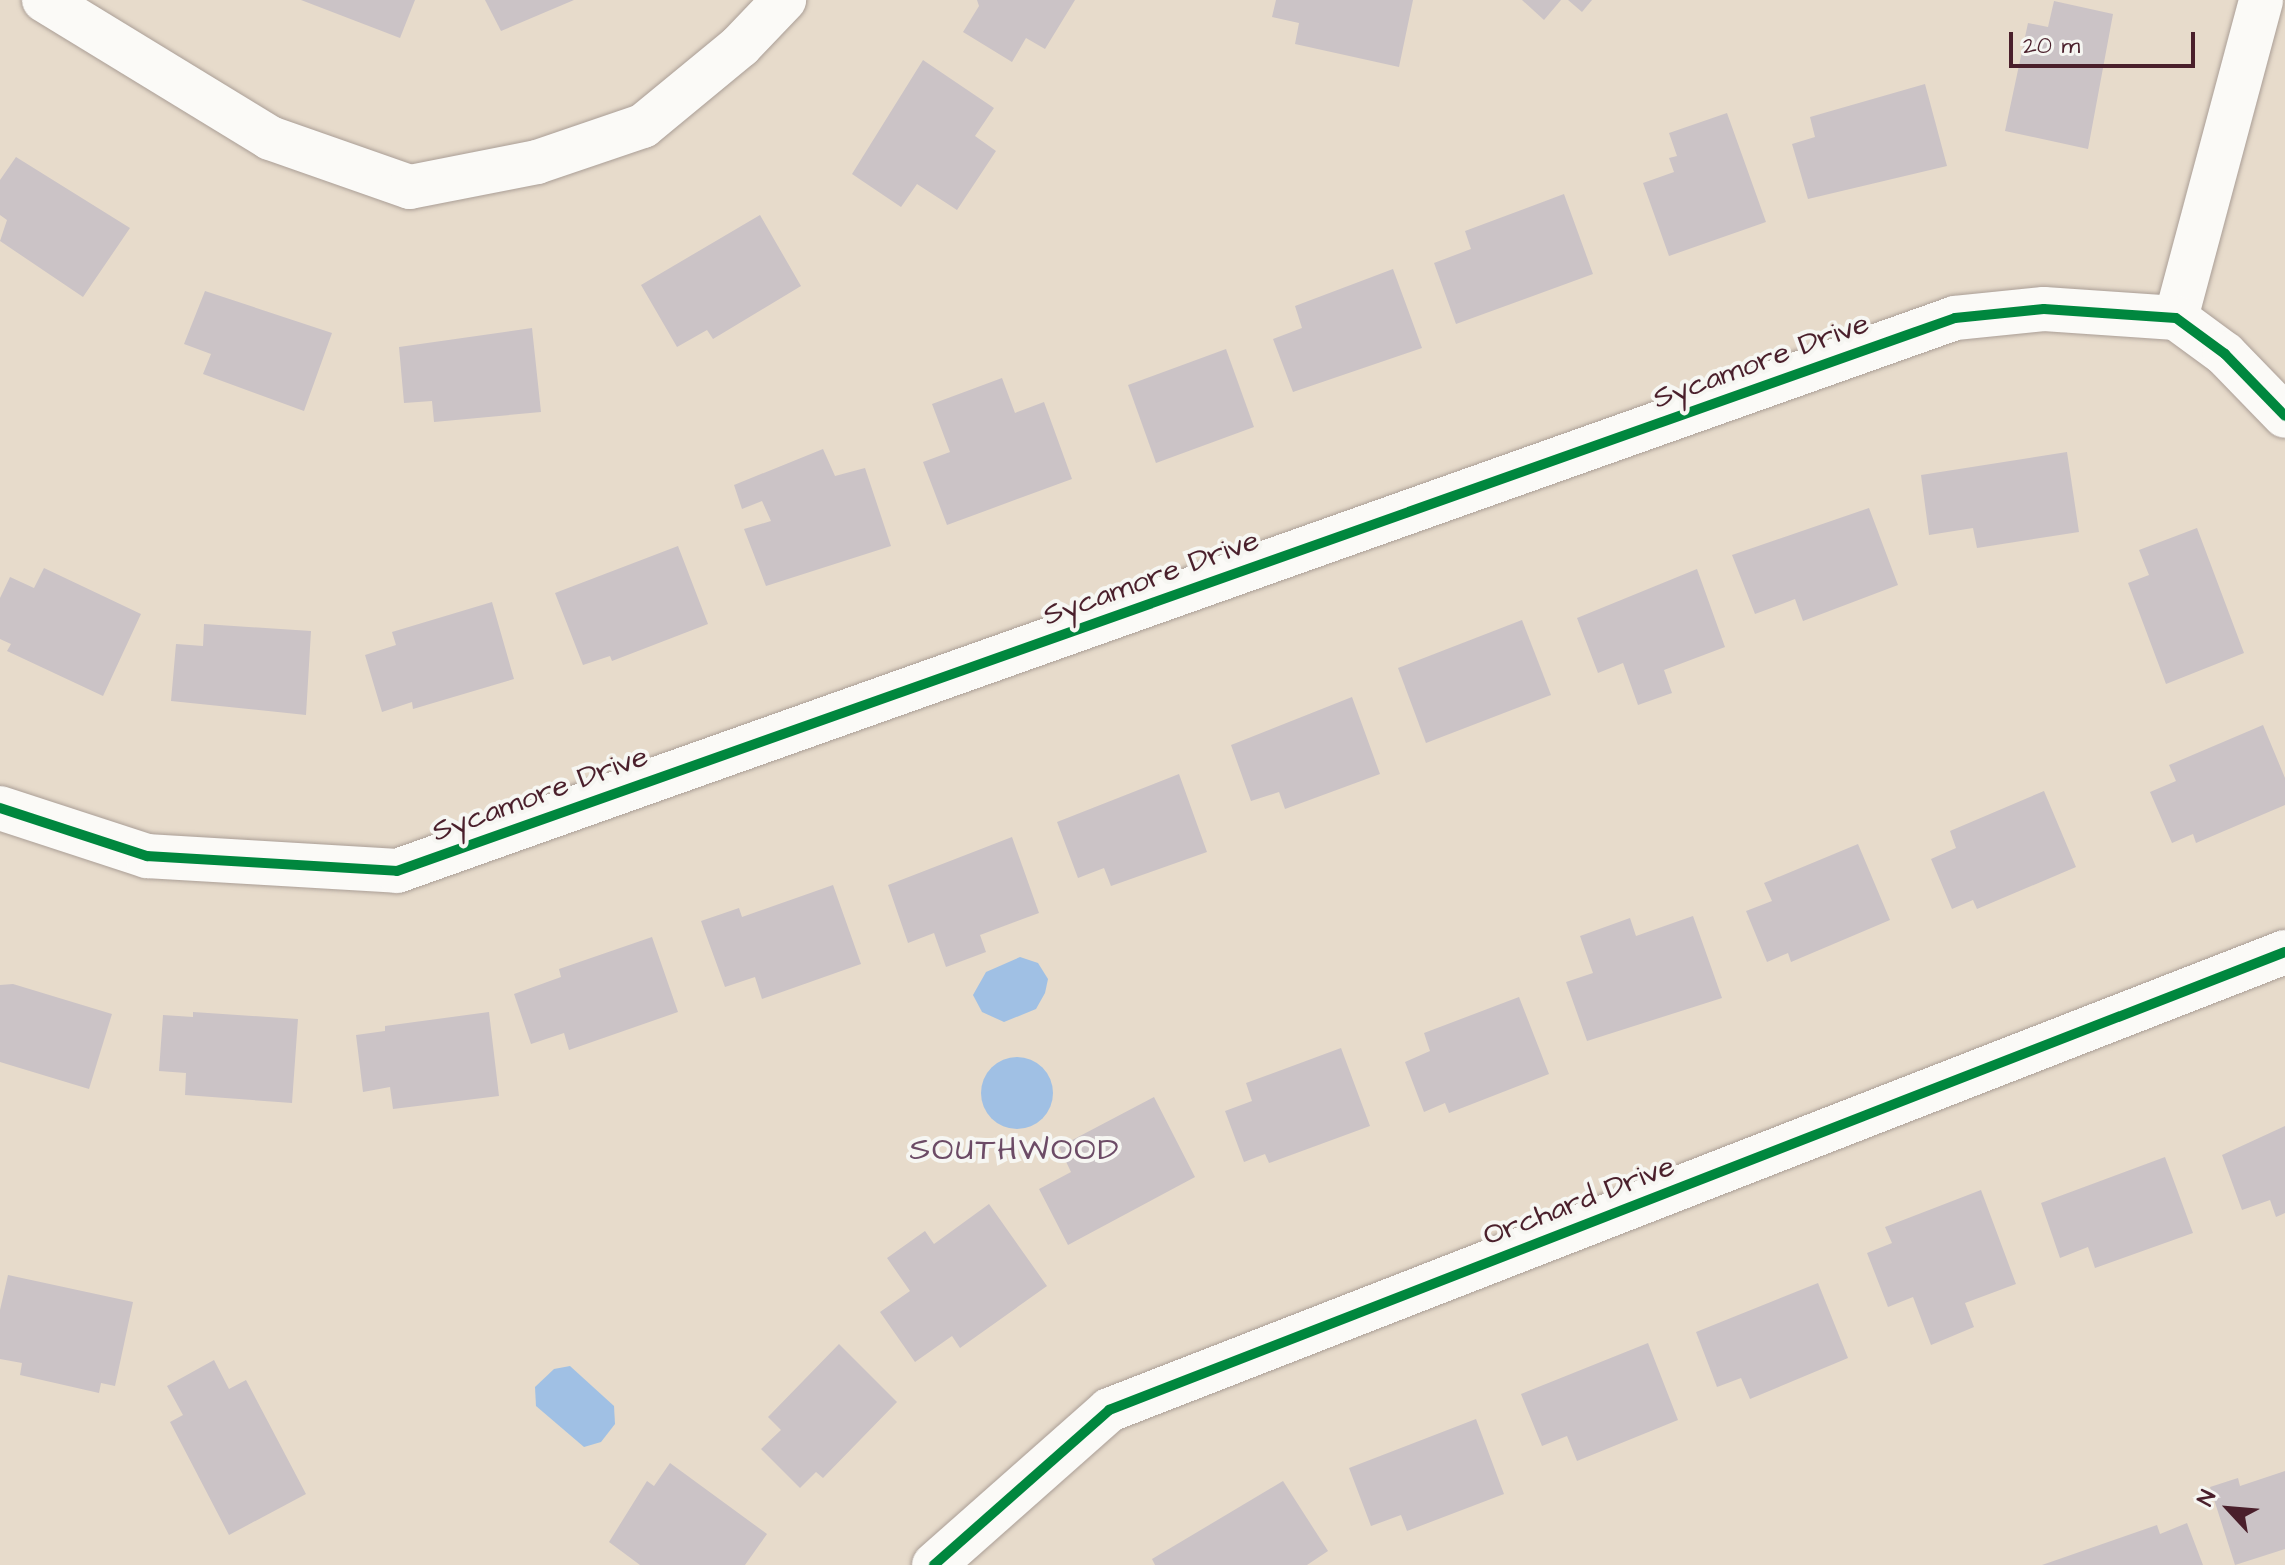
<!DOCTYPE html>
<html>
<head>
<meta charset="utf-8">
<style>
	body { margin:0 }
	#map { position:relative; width:2285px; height:1565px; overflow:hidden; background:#e7dbcb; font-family:"Architects Daughter",sans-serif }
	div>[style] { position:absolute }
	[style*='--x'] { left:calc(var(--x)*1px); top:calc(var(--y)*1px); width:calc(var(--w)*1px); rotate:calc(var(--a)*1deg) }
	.water>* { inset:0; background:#a0c0e4 }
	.round { border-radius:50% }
	.building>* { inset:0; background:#cbc3c6 }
	.roads { filter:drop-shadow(0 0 2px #aa9e96) drop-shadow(0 0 2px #aa9e96) }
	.minor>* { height:44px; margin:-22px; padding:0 22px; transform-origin:22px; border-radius:22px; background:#fbfaf7 }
	.cycleway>* { height:10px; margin:-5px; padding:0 5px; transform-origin:5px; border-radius:5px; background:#00873e }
	span { translate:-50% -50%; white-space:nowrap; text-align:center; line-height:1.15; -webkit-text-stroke:8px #f6f6f2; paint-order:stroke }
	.street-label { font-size:30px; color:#4a1f2b }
	.neighbourhood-label { font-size:32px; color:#6c4b66; letter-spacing:2px }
	.north { position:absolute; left:2189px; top:1469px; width:80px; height:80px; -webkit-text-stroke:6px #f6f6f2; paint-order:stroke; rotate:296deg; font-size:22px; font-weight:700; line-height:32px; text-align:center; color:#4a1f2b }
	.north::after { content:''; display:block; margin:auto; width:28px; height:36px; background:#4a1f2b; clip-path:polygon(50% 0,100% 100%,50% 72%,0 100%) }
	.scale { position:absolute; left:2009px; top:32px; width:186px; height:36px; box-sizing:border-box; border:4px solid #4a1f2b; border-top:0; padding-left:10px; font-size:24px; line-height:28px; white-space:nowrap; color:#4a1f2b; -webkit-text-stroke:6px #f6f6f2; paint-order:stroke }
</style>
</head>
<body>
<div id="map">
	<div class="water">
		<i style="clip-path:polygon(1020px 957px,1038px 963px,1048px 979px,1045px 993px,1036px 1009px,1004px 1022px,982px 1012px,973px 995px,986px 972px)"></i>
		<i class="round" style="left:981px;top:1057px;width:72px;height:72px"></i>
		<i style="clip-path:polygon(570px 1366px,614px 1406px,615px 1424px,601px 1442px,584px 1447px,536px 1406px,535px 1387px,554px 1369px)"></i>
	</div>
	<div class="building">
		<i style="clip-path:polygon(301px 0,415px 0,400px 38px)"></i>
		<i style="clip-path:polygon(485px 0,574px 0,501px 31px)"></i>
		<i style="clip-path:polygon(977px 0,1075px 0,1045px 49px,1026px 38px,1012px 62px,963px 32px,979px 6px)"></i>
		<i style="clip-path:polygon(1276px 0,1413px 0,1399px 67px,1295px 44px,1299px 23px,1272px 17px)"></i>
		<i style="clip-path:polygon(1522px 0,1561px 0,1544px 20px)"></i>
		<i style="clip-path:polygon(1568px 0,1592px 0,1582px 12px)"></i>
		<i style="clip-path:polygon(2054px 1px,2113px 14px,2088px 149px,2005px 131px,2028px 23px,2048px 27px)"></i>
		<i style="clip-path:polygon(923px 60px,994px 108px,975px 136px,996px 151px,957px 210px,917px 184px,901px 207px,852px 174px)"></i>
		<i style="clip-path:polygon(1925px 84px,1947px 166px,1808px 199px,1792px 144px,1815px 137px,1810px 117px)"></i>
		<i style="clip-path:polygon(1727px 113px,1766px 222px,1669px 256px,1643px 183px,1674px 172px,1669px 158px,1677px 156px,1669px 133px)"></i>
		<i style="clip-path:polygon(16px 157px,130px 228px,83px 297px,0 241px,7px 220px,0 215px,0 180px)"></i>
		<i style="clip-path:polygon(1564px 194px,1593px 274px,1456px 324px,1434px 263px,1471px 249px,1465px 231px)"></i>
		<i style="clip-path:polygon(760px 215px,801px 286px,713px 339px,707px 330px,677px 347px,641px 285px)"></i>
		<i style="clip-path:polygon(1393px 269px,1422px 348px,1293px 392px,1273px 339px,1302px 328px,1295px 306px)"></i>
		<i style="clip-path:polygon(205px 291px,332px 333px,304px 411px,203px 374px,211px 354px,184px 344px)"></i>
		<i style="clip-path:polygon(532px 328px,541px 412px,434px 422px,432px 401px,404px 403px,399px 347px)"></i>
		<i style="clip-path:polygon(1226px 349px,1254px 427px,1156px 463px,1128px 385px)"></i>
		<i style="clip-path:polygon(1002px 378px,1015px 413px,1044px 402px,1072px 479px,947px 525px,923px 462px,950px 452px,932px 404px)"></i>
		<i style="clip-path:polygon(823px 449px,835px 476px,865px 468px,891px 546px,766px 586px,744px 529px,771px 521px,762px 501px,742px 509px,734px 485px)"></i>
		<i style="clip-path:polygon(2067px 452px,2079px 532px,1977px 548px,1973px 528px,1929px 535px,1921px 475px)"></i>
		<i style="clip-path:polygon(1869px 508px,1898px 585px,1803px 621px,1795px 599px,1755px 614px,1732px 555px)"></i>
		<i style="clip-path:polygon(2197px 528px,2244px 653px,2166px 684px,2128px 583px,2149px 575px,2139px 550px)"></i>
		<i style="clip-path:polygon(678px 546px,708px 624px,612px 661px,610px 656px,583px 665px,555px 593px)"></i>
		<i style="clip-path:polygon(44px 568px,141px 614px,103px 696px,7px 651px,11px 644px,0 639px,0 598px,10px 577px,34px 588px)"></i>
		<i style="clip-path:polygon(1697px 569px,1725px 647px,1664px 670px,1672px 693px,1638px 705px,1623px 663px,1598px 673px,1577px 618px)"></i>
		<i style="clip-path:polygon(492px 602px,514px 679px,413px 709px,412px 702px,382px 712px,365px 655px,396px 645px,392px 632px)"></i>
		<i style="clip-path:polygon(1522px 620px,1551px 695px,1426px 743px,1398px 668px)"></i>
		<i style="clip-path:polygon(204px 624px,311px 631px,306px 715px,171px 701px,176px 644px,203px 646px)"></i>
		<i style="clip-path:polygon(1352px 697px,1380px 774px,1285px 809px,1279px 792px,1251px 801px,1231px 745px)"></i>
		<i style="clip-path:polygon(2263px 725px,2285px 778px,2285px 805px,2196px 843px,2193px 834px,2172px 843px,2150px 792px,2176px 781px,2169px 765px)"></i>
		<i style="clip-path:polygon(1179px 774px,1207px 852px,1111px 886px,1104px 868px,1078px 878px,1057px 822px)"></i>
		<i style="clip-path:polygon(2044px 791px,2076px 867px,1977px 909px,1973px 900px,1952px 909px,1931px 859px,1956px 848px,1950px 831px)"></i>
		<i style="clip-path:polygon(1012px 837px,1039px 913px,980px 935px,986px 952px,946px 967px,934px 933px,908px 943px,888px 885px)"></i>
		<i style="clip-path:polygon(1858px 844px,1890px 920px,1791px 962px,1788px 953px,1767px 962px,1746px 911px,1772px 901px,1764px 883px)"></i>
		<i style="clip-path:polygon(833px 885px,861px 964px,762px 999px,755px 977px,725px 987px,701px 921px,739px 908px,742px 917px)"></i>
		<i style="clip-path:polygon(1693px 916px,1722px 998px,1587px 1041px,1566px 982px,1593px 973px,1580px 936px,1630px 918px,1636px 936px)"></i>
		<i style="clip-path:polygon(652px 937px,678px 1012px,569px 1050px,564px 1033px,531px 1044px,514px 994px,561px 977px,559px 969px)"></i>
		<i style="clip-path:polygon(13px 984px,112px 1014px,89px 1089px,0 1062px,0 985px)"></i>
		<i style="clip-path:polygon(1519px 997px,1549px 1074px,1449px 1113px,1445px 1103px,1424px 1112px,1405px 1062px,1430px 1051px,1424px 1033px)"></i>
		<i style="clip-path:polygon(193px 1012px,298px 1019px,292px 1103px,185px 1095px,186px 1073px,159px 1071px,163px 1015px,193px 1017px)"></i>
		<i style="clip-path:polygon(489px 1012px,499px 1096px,393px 1109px,390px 1087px,363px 1092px,356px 1035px,385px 1031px,385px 1026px)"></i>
		<i style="clip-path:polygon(1341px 1048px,1370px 1126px,1269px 1163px,1265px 1154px,1244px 1162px,1225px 1111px,1252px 1101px,1246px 1083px)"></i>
		<i style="clip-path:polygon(1154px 1097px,1195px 1177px,1068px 1245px,1039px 1189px,1071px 1172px,1059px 1147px)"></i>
		<i style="clip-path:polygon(2285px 1126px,2285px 1213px,2276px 1217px,2270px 1200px,2242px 1210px,2222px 1155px)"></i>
		<i style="clip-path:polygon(2165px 1157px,2193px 1233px,2095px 1268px,2088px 1247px,2060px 1258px,2041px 1203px)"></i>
		<i style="clip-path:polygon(1981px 1190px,2016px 1284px,1965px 1303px,1974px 1327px,1931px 1345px,1913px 1297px,1888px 1307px,1867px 1253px,1892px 1243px,1885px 1227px)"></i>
		<i style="clip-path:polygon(989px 1204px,1047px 1286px,960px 1348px,952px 1336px,915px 1362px,880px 1312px,910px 1291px,887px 1258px,925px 1231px,934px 1244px)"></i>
		<i style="clip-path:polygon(8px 1275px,133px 1302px,115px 1386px,101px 1383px,99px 1393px,20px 1375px,22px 1363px,0 1359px,0 1310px)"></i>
		<i style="clip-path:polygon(1818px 1283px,1848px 1358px,1750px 1399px,1741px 1378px,1717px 1387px,1696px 1332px)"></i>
		<i style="clip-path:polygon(1648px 1343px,1678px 1420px,1577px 1461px,1567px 1436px,1542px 1446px,1521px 1394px)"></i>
		<i style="clip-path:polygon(839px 1344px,897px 1402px,823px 1478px,816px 1472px,800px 1488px,761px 1449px,781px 1430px,768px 1417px)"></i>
		<i style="clip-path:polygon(214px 1360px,229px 1389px,246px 1380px,306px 1494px,229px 1535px,170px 1422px,183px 1415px,167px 1386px)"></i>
		<i style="clip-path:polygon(1476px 1419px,1504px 1494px,1407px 1531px,1401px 1515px,1371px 1526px,1349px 1468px)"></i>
		<i style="clip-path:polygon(670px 1463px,767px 1534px,745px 1565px,640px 1565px,609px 1542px,647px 1481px,654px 1486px)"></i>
		<i style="clip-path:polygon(2285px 1471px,2285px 1549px,2235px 1565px,2210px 1487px,2238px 1478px,2240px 1486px)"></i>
		<i style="clip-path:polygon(1283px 1481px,1328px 1551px,1307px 1565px,1155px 1565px,1152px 1559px)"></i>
		<i style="clip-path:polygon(2187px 1523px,2203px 1565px,2042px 1565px,2157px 1525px,2160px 1534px)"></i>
	</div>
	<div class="roads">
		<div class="minor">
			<i style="--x:44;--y:0;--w:265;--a:31.4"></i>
			<i style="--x:270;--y:138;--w:148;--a:19.3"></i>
			<i style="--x:410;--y:187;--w:129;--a:-11.1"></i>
			<i style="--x:537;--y:162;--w:112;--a:-18.8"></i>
			<i style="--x:643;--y:126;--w:126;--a:-39.5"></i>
			<i style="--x:740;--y:46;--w:64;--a:-46.3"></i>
			<i style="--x:2176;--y:318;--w:329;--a:-75"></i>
			<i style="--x:0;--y:808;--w:155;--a:18.1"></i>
			<i style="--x:147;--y:856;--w:250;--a:3.4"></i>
			<i style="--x:397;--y:871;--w:1653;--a:-19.54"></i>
			<i style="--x:1955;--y:318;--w:89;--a:-5.8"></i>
			<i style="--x:2044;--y:309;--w:132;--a:3.9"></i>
			<i style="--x:2176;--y:318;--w:61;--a:36.3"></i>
			<i style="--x:2225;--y:354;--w:86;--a:45.9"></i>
			<i style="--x:934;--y:1565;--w:234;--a:-41.5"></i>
			<i style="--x:1109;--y:1410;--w:1262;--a:-21.28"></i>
		</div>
	</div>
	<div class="cycleway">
		<i style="--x:0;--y:808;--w:155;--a:18.1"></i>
		<i style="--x:147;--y:856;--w:250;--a:3.4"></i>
		<i style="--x:397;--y:871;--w:1653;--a:-19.54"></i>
		<i style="--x:1955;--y:318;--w:89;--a:-5.8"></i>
		<i style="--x:2044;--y:309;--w:132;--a:3.9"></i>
		<i style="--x:2176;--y:318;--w:61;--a:36.3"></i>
		<i style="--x:2225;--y:354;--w:86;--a:45.9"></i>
		<i style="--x:934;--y:1565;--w:234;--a:-41.5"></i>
		<i style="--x:1109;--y:1410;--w:1262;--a:-21.28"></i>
	</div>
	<div class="street-label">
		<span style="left:1761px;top:361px;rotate:-20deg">Sycamore Drive</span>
		<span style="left:1151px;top:578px;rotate:-20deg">Sycamore Drive</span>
		<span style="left:540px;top:794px;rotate:-20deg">Sycamore Drive</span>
		<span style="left:1579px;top:1201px;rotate:-21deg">Orchard Drive</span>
	</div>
	<div class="neighbourhood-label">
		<span style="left:1015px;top:1150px">SOUTHWOOD</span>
	</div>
	<div class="north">N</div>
	<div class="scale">20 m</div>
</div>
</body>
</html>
